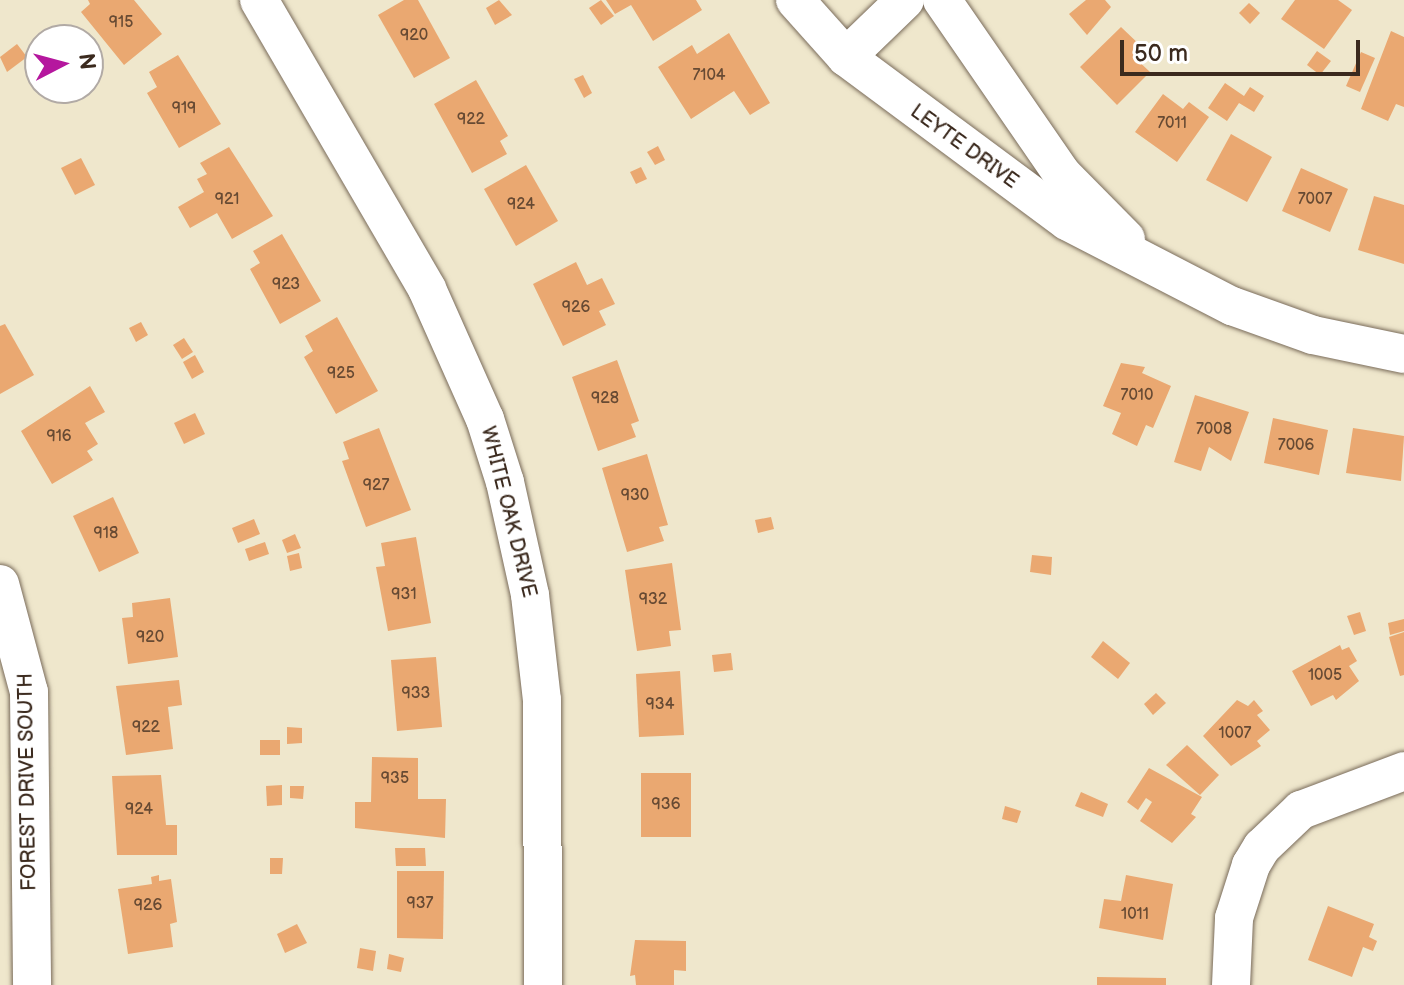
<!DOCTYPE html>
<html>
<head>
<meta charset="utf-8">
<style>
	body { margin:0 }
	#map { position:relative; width:1404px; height:985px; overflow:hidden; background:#efe7cc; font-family:"Balsamiq Sans",sans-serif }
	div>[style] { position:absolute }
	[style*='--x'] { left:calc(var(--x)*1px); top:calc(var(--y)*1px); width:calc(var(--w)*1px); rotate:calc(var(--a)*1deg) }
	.building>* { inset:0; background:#eaa871 }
	.roads { filter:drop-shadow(0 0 2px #7a6c5b) drop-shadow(0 0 2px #7a6c5b) }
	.minor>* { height:38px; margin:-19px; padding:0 19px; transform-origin:19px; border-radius:19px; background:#fff }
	span { translate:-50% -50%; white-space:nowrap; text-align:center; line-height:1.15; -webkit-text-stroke:6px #fff; paint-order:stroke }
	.number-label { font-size:16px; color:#674a33 }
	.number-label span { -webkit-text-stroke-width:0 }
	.street-label { font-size:20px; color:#3b2a1e }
	.north { position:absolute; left:24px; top:24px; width:80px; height:80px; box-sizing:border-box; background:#fff; border:2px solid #b1aaa5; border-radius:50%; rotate:84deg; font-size:22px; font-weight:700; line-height:32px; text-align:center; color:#3b2a1e }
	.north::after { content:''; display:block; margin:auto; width:28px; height:36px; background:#b5179e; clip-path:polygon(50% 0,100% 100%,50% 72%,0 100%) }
	.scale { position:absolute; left:1120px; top:40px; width:240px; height:36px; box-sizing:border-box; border:4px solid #3b2a1e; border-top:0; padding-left:10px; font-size:24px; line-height:28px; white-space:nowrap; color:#3b2a1e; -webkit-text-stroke:6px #fff; paint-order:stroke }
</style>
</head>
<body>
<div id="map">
	<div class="building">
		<i style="clip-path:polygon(88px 0,134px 0,162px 34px,124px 65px,81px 12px,90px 4px)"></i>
		<i style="clip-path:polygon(404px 0,418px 0,450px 58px,414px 78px,378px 15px)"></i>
		<i style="clip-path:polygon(499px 0,512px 15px,495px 25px,486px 8px)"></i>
		<i style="clip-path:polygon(601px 0,614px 16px,601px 25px,589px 8px)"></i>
		<i style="clip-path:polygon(606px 0,696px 0,702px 10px,653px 41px,631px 5px,615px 14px)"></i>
		<i style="clip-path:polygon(1086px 0,1105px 0,1111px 7px,1087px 35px,1069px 14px)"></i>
		<i style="clip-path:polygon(1295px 0,1338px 0,1352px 10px,1324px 49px,1281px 19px)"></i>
		<i style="clip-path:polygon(1249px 3px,1260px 13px,1250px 24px,1239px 13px)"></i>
		<i style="clip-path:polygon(1121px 27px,1142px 47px,1133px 56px,1150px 72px,1117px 105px,1080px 67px)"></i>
		<i style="clip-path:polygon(1391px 31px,1404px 37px,1404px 107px,1396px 104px,1388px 121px,1361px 109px)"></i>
		<i style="clip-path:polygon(729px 33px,770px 103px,750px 115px,734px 91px,691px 119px,658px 67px,692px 45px,697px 54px)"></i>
		<i style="clip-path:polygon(17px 44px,27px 57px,7px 72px,0 57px)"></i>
		<i style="clip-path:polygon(1317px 51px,1331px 61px,1320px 75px,1307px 65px)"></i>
		<i style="clip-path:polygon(1361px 52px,1375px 58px,1360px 92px,1346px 86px)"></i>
		<i style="clip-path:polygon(178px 55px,221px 124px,179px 148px,147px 93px,157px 87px,149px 72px)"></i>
		<i style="clip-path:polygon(583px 75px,592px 93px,584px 98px,574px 79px)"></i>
		<i style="clip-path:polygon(476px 80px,508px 136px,500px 141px,507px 154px,472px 173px,434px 104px)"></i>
		<i style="clip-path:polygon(1225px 83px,1244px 96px,1250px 87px,1264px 96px,1254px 112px,1239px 103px,1227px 121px,1208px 108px)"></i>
		<i style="clip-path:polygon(1163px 94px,1183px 109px,1189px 102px,1209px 117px,1177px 162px,1135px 132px)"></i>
		<i style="clip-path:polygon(1231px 134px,1272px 157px,1247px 202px,1206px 180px)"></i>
		<i style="clip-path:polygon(658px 146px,665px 160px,655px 165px,647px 152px)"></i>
		<i style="clip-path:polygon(229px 147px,273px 216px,232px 239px,217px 213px,190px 228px,178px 207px,204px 192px,197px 179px,207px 174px,200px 163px)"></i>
		<i style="clip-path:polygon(81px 158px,95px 185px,75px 195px,61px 168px)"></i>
		<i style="clip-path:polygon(526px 165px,558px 221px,516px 246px,484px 189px)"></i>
		<i style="clip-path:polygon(641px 167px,647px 179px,636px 184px,630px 172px)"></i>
		<i style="clip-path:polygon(1301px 168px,1348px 189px,1330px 232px,1282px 211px)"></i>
		<i style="clip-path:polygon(1374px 196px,1404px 205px,1404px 264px,1358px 250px)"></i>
		<i style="clip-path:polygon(282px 234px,321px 301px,280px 324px,250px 269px,260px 263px,253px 251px)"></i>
		<i style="clip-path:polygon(576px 262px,587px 285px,602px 278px,615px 304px,599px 311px,606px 325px,563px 346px,533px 284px)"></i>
		<i style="clip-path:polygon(337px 317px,378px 391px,336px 414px,304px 357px,313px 351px,305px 336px)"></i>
		<i style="clip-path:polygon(141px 322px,148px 335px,136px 342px,129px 328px)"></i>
		<i style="clip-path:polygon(5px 324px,34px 375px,0 394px,0 326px)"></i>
		<i style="clip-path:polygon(184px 338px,193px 352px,182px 359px,173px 345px)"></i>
		<i style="clip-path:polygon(195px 355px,204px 372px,192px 379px,183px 362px)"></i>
		<i style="clip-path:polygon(617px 360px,639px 421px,631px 424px,636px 437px,598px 451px,572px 377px)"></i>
		<i style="clip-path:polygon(1121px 363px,1145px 367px,1142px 373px,1171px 386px,1153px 428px,1146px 425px,1137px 446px,1112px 434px,1121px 413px,1103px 406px)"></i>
		<i style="clip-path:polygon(90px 386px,105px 412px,85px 423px,98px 444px,87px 451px,93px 460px,52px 484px,21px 431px)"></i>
		<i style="clip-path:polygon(1195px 395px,1249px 412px,1231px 461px,1209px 447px,1201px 471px,1174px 462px)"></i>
		<i style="clip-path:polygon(195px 413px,205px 434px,184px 444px,174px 423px)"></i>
		<i style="clip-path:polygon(1273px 418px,1328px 430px,1319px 475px,1264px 463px)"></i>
		<i style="clip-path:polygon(379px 428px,411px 510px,366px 527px,342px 461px,349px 459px,343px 442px)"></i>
		<i style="clip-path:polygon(1353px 428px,1404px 436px,1401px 481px,1346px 473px)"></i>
		<i style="clip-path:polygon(647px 454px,668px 525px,659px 527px,664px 541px,627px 552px,602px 468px)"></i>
		<i style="clip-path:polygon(113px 497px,139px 553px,99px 572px,73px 516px)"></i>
		<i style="clip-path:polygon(771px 517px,774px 529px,758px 533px,755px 520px)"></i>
		<i style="clip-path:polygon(254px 519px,260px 534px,238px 543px,232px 528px)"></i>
		<i style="clip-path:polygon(295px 534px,301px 548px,287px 553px,282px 540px)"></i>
		<i style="clip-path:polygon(416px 537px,431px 623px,388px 631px,376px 567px,385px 566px,381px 543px)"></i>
		<i style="clip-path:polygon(265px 542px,269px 554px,249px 561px,245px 549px)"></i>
		<i style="clip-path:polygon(299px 553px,302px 568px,290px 571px,287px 556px)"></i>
		<i style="clip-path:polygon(1032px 555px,1052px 557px,1051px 575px,1030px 572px)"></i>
		<i style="clip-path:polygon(672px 563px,681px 630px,669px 631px,671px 646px,637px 651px,625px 570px)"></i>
		<i style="clip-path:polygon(170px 598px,178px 657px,128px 664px,122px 618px,133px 617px,132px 603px)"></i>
		<i style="clip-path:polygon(1360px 612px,1366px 631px,1354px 635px,1347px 616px)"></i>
		<i style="clip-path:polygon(1404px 619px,1404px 631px,1390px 635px,1388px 623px)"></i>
		<i style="clip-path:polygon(1404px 632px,1404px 675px,1400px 676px,1389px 637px)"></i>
		<i style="clip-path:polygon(1103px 641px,1130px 663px,1118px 679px,1091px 657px)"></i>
		<i style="clip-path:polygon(1340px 645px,1342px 650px,1349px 647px,1357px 661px,1349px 666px,1359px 681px,1336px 700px,1333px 695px,1311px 706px,1292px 671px)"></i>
		<i style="clip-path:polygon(731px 653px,733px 670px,714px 672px,712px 655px)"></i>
		<i style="clip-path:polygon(436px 657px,442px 727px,397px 731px,391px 660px)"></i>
		<i style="clip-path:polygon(680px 671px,684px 735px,639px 737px,636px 674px)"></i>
		<i style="clip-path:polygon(179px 680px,182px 705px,168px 707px,173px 749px,126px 755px,116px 686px)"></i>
		<i style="clip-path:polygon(1156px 693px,1166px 703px,1153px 715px,1144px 704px)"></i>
		<i style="clip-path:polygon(1237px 700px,1248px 706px,1254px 700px,1263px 711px,1257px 715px,1270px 730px,1257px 741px,1261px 746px,1231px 766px,1203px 736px)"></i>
		<i style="clip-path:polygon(287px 727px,302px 728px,302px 743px,287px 744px)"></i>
		<i style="clip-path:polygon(260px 740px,280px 740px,280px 755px,260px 755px)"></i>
		<i style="clip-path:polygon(1187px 745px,1219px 775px,1200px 795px,1166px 765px)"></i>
		<i style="clip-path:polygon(372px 757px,418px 758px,418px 799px,446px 799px,445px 838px,355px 828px,355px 802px,371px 802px)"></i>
		<i style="clip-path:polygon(1149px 768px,1202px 797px,1191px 814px,1196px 817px,1172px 843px,1140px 821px,1152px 802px,1146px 798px,1138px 810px,1127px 802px)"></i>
		<i style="clip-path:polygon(641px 773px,691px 773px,691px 837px,641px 837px)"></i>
		<i style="clip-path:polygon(161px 775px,166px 825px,177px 825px,177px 855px,117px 855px,112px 776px)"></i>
		<i style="clip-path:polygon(282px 785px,282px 805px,267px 806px,266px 786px)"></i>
		<i style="clip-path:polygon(290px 786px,304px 786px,303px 799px,290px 798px)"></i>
		<i style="clip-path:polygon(1081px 792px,1108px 804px,1103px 817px,1075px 806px)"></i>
		<i style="clip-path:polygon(1005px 806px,1021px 811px,1017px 823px,1002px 819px)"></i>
		<i style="clip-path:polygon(395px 848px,425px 848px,426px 866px,396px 866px)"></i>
		<i style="clip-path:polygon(270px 858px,283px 858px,282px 874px,270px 874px)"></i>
		<i style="clip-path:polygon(397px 871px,444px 871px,443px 939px,397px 938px)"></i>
		<i style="clip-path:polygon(159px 875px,159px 881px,171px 879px,177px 922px,170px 924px,173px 947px,128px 954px,118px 889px,152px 884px,151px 877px)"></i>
		<i style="clip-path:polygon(1126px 875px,1173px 884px,1163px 940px,1099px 928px,1104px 899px,1121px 901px)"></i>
		<i style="clip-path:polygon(1328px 906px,1374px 924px,1369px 937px,1377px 941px,1373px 951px,1363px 947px,1352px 977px,1308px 960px)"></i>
		<i style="clip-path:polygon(297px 924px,307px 943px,285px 953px,277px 934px)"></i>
		<i style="clip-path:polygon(635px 940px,686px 941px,686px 971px,674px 970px,674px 985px,636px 985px,635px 975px,630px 976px)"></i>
		<i style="clip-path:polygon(360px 948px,376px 951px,373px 971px,357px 968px)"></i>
		<i style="clip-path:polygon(389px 954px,404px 958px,401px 972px,387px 969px)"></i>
		<i style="clip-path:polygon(1097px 977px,1166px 978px,1166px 985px,1097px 985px)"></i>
	</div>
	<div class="roads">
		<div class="minor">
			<i style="--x:259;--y:0;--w:334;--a:59.8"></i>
			<i style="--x:427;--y:289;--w:142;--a:66"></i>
			<i style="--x:485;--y:419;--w:66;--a:72.4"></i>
			<i style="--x:505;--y:482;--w:116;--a:77.5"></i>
			<i style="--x:530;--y:595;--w:106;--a:83.5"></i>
			<i style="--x:542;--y:700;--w:285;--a:89.8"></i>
			<i style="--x:795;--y:0;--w:76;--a:48.2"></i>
			<i style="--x:846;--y:57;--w:275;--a:36.6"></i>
			<i style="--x:1067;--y:221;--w:186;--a:27.3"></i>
			<i style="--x:1232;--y:306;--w:86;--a:19.7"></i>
			<i style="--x:1313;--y:335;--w:93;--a:11.8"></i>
			<i style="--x:942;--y:0;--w:211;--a:55.4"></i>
			<i style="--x:1062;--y:174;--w:91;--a:45.4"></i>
			<i style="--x:846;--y:57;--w:82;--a:-44"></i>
			<i style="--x:0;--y:584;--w:112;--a:75"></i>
			<i style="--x:29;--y:692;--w:293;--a:89.4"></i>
			<i style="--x:1231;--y:985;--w:67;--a:-87.4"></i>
			<i style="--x:1234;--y:918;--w:56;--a:-72.2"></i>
			<i style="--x:1251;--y:865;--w:21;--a:-59"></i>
			<i style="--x:1262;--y:847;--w:54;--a:-43.5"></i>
			<i style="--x:1301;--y:810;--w:110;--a:-20.7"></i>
		</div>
	</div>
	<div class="number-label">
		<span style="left:121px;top:23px">915</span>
		<span style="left:414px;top:36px">920</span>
		<span style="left:709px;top:76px">7104</span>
		<span style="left:184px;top:109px">919</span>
		<span style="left:471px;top:120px">922</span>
		<span style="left:1172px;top:124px">7011</span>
		<span style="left:227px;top:200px">921</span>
		<span style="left:1315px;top:200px">7007</span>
		<span style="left:521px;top:205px">924</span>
		<span style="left:286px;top:285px">923</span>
		<span style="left:576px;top:308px">926</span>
		<span style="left:341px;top:374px">925</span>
		<span style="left:1137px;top:396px">7010</span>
		<span style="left:605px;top:399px">928</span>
		<span style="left:1214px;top:430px">7008</span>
		<span style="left:59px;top:437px">916</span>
		<span style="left:1296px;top:446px">7006</span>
		<span style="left:376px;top:486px">927</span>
		<span style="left:635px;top:496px">930</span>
		<span style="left:106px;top:534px">918</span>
		<span style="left:404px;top:595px">931</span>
		<span style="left:653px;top:600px">932</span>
		<span style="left:150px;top:638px">920</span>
		<span style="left:1325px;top:676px">1005</span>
		<span style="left:416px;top:694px">933</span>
		<span style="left:660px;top:705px">934</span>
		<span style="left:146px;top:728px">922</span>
		<span style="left:1235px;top:734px">1007</span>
		<span style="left:395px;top:779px">935</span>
		<span style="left:666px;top:805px">936</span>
		<span style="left:139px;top:810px">924</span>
		<span style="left:420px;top:904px">937</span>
		<span style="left:148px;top:906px">926</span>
		<span style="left:1135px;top:915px">1011</span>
	</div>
	<div class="street-label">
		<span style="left:964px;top:147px;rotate:36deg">LEYTE DRIVE</span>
		<span style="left:508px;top:512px;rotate:76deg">WHITE OAK DRIVE</span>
		<span style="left:28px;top:782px;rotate:-91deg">FOREST DRIVE SOUTH</span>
	</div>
	<div class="north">N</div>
	<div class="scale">50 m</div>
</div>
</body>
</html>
